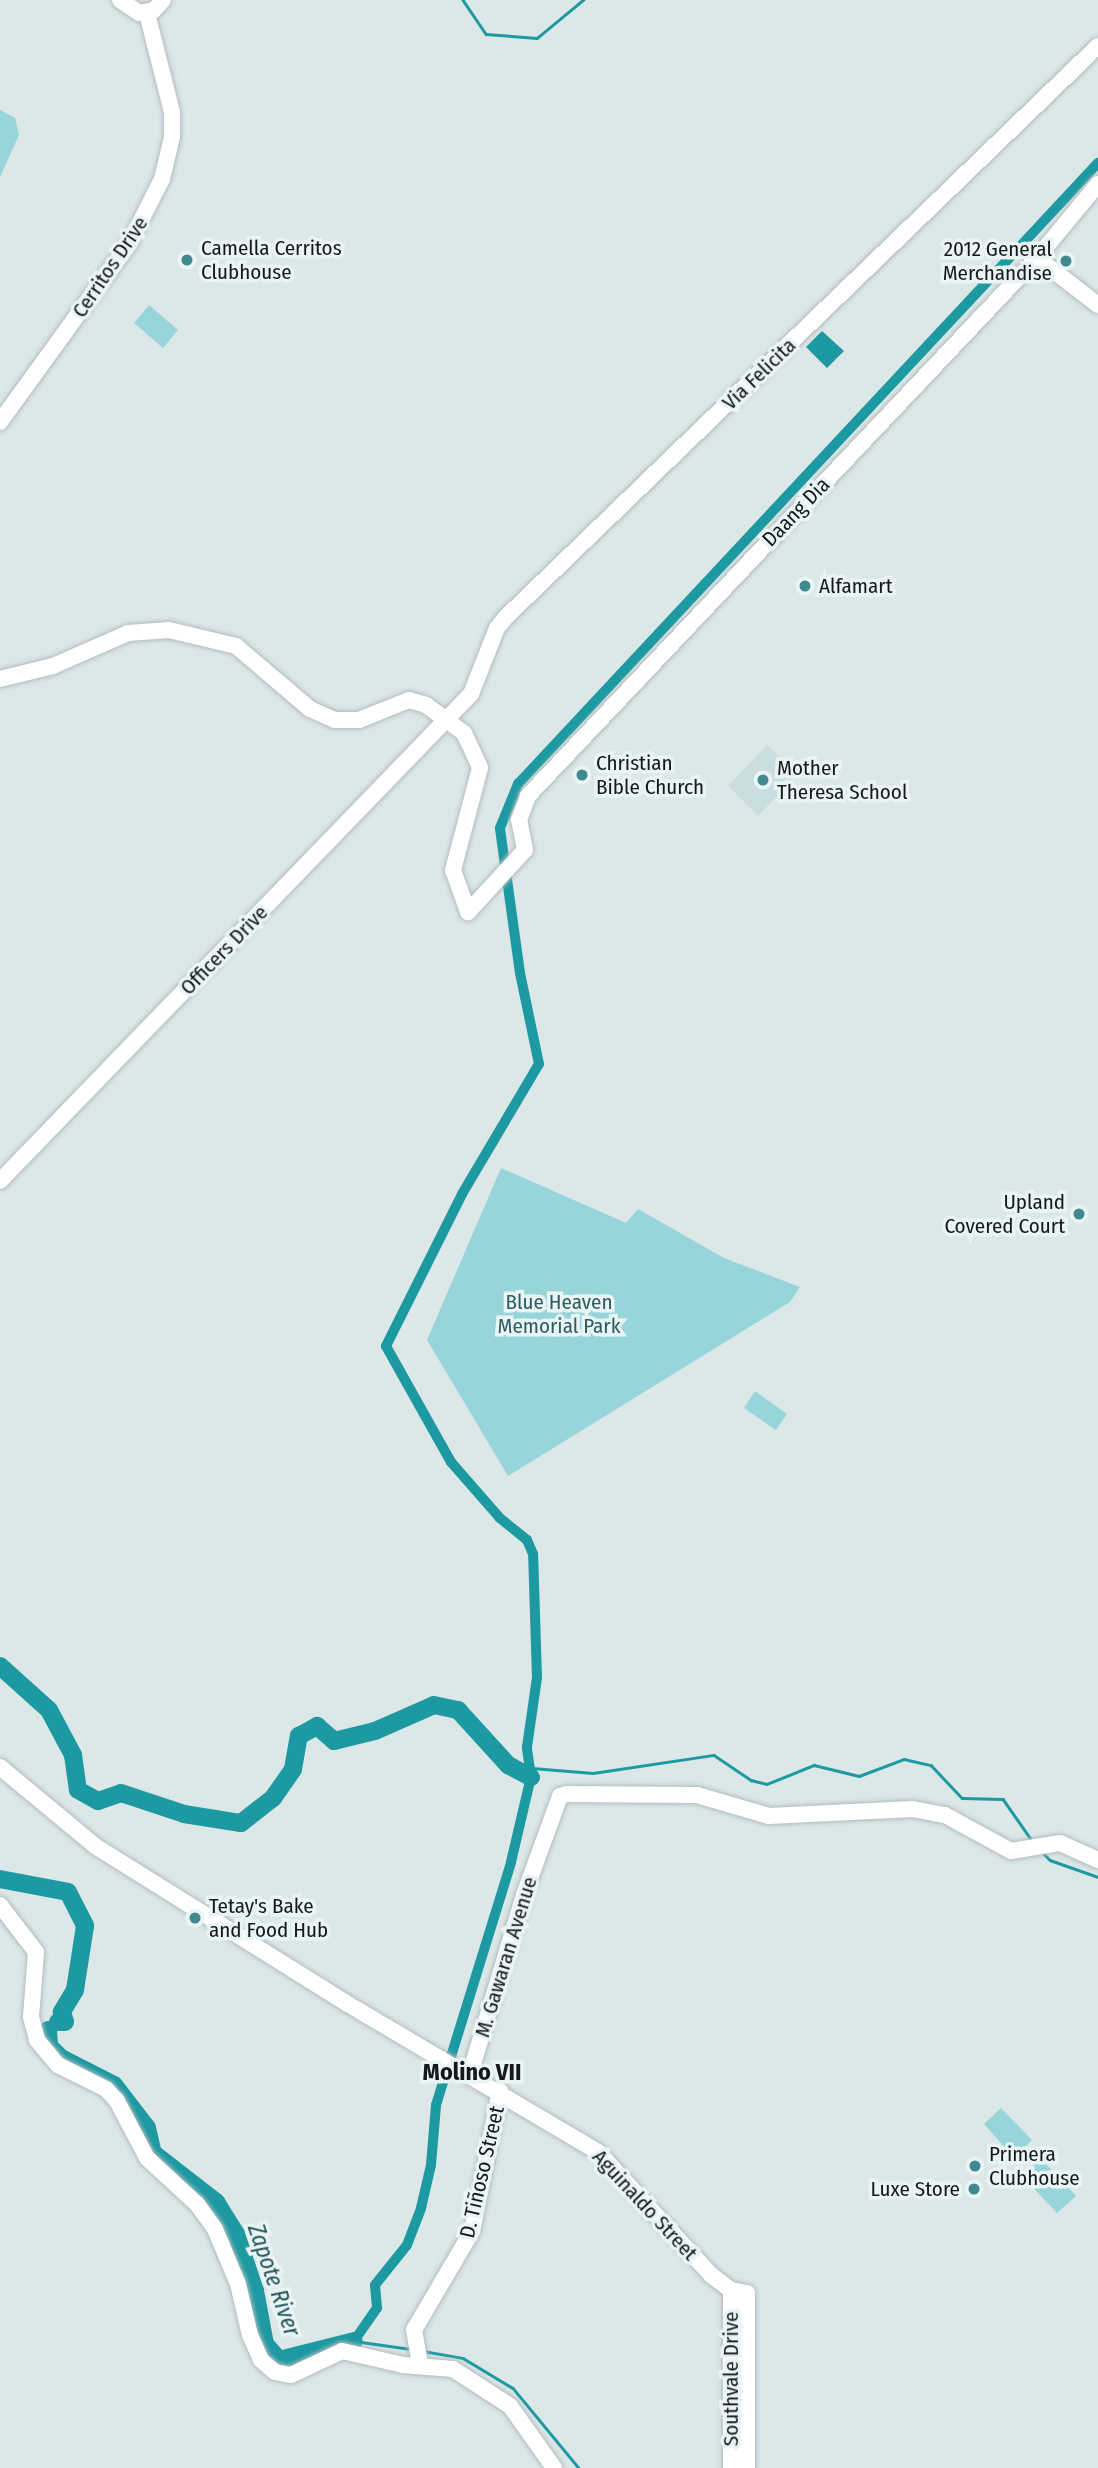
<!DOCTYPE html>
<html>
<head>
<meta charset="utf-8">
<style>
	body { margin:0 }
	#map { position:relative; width:1098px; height:2468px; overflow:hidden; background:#dce7e8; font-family:"Fira Sans Condensed",sans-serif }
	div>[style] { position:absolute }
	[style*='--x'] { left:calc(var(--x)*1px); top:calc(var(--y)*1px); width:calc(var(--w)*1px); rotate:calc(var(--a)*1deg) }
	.built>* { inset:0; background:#c9dddf }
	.green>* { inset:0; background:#98d5da }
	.water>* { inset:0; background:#1d99a2 }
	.stream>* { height:2.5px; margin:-1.25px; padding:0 1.25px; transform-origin:1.25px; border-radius:1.25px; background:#1d99a2 }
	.canal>* { height:10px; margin:-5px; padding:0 5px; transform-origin:5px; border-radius:5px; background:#1d99a2 }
	.river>* { height:18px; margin:-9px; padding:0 9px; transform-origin:9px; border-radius:9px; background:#1d99a2 }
	.roads { filter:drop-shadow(0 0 2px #b2bdbe) drop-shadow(0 0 2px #b2bdbe) }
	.secondary>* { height:16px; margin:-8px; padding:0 8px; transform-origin:8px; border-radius:8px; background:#fff }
	.dots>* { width:19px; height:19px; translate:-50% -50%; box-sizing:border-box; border:4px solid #e9f4f5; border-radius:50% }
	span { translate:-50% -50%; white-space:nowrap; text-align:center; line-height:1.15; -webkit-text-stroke:7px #e9f4f5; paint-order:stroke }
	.poi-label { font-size:21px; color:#16191a }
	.left { translate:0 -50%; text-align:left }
	.right { translate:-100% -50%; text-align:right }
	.street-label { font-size:21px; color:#16191a }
	.park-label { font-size:21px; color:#2d5d61 }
	.water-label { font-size:23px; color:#255559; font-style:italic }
	.quarter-label { font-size:24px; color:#16191a; font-weight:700 }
</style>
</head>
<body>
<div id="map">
	<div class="built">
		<i style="clip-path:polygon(767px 745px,798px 774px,758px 816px,728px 786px)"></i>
	</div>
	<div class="green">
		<i style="clip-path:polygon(0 110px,15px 118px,19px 135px,0 177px)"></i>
		<i style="clip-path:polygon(149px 305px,178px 330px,163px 348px,134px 323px)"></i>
		<i style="clip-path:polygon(501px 1168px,626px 1223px,638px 1209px,724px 1258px,800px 1287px,790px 1302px,508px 1476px,427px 1340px)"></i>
		<i style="clip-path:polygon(755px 1391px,787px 1414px,776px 1430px,744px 1408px)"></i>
		<i style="clip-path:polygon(1001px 2108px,1032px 2140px,1014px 2158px,984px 2124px)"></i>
		<i style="clip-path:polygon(1040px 2158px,1076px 2196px,1057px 2213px,1022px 2176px)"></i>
	</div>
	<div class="water">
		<i style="clip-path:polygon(822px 331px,844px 351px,827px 368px,806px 347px)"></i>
	</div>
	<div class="stream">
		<i style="--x:463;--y:0;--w:41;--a:55.9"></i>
		<i style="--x:486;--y:34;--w:51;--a:4.5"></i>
		<i style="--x:537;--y:38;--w:60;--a:-39.6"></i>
		<i style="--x:532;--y:1768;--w:61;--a:4.7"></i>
		<i style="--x:593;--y:1773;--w:122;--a:-8.5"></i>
		<i style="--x:714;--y:1755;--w:45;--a:34"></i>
		<i style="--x:751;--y:1780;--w:16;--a:14"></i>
		<i style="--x:767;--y:1784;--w:51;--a:-22"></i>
		<i style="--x:814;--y:1765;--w:46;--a:13.7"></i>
		<i style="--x:859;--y:1776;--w:48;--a:-20.7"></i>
		<i style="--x:904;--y:1759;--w:28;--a:13"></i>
		<i style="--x:931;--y:1765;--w:45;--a:46.8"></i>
		<i style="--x:962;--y:1798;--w:41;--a:1.4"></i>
		<i style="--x:1003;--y:1799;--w:52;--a:55.1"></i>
		<i style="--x:1042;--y:1852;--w:11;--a:45"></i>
		<i style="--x:1050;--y:1860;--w:51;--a:19.5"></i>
		<i style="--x:354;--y:2341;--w:57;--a:8.1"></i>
		<i style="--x:423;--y:2351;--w:41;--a:9.9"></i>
		<i style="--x:463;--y:2358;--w:58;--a:31"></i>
		<i style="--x:513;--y:2388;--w:104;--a:50.5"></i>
	</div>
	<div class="canal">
		<i style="--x:354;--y:2341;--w:40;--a:-55.1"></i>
		<i style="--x:377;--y:2308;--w:23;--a:-95"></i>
		<i style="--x:375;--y:2285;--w:51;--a:-51.3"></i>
		<i style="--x:407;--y:2245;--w:40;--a:-69"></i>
		<i style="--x:421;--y:2208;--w:44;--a:-76.9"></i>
		<i style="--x:431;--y:2165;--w:60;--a:-85.2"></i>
		<i style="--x:436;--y:2105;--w:254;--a:-72.8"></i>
		<i style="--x:511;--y:1862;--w:87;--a:-76.8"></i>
		<i style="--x:531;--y:1777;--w:30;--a:-98"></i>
		<i style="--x:527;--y:1747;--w:70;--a:-81.8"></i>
		<i style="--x:537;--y:1678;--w:124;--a:-91.8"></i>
		<i style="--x:533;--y:1554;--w:15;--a:-113"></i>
		<i style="--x:527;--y:1540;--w:36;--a:-141"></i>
		<i style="--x:499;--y:1517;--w:73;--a:-131.1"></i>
		<i style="--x:451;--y:1462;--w:133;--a:-119.3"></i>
		<i style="--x:386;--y:1346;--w:170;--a:-63.4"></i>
		<i style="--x:462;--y:1194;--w:151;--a:-59.4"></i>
		<i style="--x:539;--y:1064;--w:93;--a:-101.8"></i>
		<i style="--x:520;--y:973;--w:146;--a:-97.9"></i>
		<i style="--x:500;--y:828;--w:48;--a:-67.8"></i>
		<i style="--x:518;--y:784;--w:850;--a:-46.96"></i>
	</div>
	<div class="river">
		<i style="--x:0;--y:1666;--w:66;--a:41.9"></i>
		<i style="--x:49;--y:1710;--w:51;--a:61.9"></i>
		<i style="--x:73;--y:1755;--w:35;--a:82"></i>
		<i style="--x:78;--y:1790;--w:23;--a:29"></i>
		<i style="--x:98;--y:1801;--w:24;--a:-19"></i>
		<i style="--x:121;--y:1793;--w:66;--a:18.4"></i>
		<i style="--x:184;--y:1814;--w:58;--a:9"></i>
		<i style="--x:241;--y:1823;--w:41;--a:-38"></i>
		<i style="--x:273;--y:1798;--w:35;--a:-55"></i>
		<i style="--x:293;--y:1769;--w:34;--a:-80"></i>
		<i style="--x:299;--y:1736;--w:21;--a:-29"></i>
		<i style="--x:317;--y:1726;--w:23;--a:41"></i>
		<i style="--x:334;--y:1741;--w:42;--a:-13.7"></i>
		<i style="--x:375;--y:1731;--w:64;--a:-23.8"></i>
		<i style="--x:434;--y:1705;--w:25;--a:12"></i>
		<i style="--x:458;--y:1710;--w:74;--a:47.7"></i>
		<i style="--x:508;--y:1765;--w:26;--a:28"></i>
		<i style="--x:0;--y:1879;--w:69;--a:10.8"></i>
		<i style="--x:68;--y:1892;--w:38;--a:63"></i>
		<i style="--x:85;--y:1926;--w:65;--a:98.9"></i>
		<i style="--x:75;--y:1990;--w:26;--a:121"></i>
		<i style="--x:62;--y:2012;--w:10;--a:73"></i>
		<i style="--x:65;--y:2022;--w:7;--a:180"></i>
		<i style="--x:48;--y:2030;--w:16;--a:86"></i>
		<i style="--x:49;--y:2046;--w:17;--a:45"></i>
		<i style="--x:61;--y:2058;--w:59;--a:27"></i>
		<i style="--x:114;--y:2085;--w:54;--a:52.5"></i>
		<i style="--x:147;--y:2128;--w:26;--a:77"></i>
		<i style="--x:153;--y:2153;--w:80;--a:37.9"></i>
		<i style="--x:216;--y:2202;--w:38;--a:58"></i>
		<i style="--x:236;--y:2234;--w:60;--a:71.6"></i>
		<i style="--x:255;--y:2291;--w:54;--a:79.3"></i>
		<i style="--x:265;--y:2344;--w:21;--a:49"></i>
		<i style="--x:279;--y:2360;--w:77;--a:-14.2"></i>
	</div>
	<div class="roads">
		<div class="secondary">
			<i style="--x:120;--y:0;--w:23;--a:34"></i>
			<i style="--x:139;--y:13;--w:15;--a:-11"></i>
			<i style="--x:154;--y:10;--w:13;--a:-48"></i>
			<i style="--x:1037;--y:258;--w:77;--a:37.6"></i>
			<i style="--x:0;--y:422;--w:220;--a:-54.1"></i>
			<i style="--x:129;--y:244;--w:73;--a:-63.1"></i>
			<i style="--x:162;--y:179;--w:43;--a:-76.6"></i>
			<i style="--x:172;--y:137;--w:25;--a:-90"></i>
			<i style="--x:172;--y:112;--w:102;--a:-104.2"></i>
			<i style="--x:0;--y:679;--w:55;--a:-13.8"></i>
			<i style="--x:53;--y:666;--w:82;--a:-23.7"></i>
			<i style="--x:128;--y:633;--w:41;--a:-4.2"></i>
			<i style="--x:169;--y:630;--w:69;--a:13.4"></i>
			<i style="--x:236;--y:646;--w:97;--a:40.4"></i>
			<i style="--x:310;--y:709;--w:27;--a:24"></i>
			<i style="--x:335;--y:720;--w:24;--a:0"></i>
			<i style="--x:359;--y:720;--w:54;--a:-21.8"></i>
			<i style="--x:409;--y:700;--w:18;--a:16"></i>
			<i style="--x:426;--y:705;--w:47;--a:36.4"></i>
			<i style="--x:464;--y:733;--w:38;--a:65"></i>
			<i style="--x:480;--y:768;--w:106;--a:104.8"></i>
			<i style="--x:453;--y:870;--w:45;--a:70.3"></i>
			<i style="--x:468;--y:912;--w:84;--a:-47.4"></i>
			<i style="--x:525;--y:850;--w:31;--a:-101"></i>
			<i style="--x:519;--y:820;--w:26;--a:-69"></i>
			<i style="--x:528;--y:796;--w:741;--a:-46.59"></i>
			<i style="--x:1037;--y:258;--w:96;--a:-50.5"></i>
			<i style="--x:0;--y:1181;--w:678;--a:-45.96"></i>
			<i style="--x:471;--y:694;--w:71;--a:-68.5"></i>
			<i style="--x:497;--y:628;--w:14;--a:-51"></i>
			<i style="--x:506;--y:617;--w:822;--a:-43.97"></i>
			<i style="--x:0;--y:1767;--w:124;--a:39.7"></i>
			<i style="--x:95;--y:1846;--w:296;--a:32"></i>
			<i style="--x:346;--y:2003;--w:293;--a:30.6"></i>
			<i style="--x:598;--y:2152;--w:167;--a:47.4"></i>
			<i style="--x:711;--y:2275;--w:25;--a:37"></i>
			<i style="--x:731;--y:2290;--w:16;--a:11"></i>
			<i style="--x:747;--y:2293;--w:175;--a:90"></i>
			<i style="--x:0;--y:1905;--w:59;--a:52.5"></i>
			<i style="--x:36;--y:1952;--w:65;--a:94.4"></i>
			<i style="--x:31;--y:2017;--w:24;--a:75"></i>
			<i style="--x:37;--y:2040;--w:33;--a:50"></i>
			<i style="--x:58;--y:2065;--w:54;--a:26.6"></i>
			<i style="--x:106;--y:2089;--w:16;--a:47"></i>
			<i style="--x:117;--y:2101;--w:64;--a:62.2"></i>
			<i style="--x:147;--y:2158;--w:68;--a:42.6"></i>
			<i style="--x:197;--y:2204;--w:31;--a:54"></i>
			<i style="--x:215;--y:2229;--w:60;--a:67.3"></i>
			<i style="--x:238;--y:2284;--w:52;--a:76.8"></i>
			<i style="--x:250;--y:2335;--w:27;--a:66"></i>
			<i style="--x:261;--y:2360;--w:18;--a:41"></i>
			<i style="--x:275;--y:2372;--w:16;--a:11"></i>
			<i style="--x:291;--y:2375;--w:56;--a:-25.2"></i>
			<i style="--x:342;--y:2351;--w:63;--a:12.9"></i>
			<i style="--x:403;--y:2365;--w:50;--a:4.6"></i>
			<i style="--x:453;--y:2369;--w:68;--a:33"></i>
			<i style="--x:510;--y:2406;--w:76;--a:54.6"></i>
			<i style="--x:470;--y:2074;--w:187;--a:-73.2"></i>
			<i style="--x:524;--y:1895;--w:105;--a:-70"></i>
			<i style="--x:560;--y:1796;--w:7;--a:-16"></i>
			<i style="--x:567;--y:1794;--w:130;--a:0.4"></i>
			<i style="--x:697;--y:1795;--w:75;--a:16.3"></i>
			<i style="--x:769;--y:1816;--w:144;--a:-2.8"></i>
			<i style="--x:913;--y:1809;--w:33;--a:11"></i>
			<i style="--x:945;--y:1815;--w:75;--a:28.6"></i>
			<i style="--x:1011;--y:1851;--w:50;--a:-9.3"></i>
			<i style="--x:1060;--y:1843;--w:42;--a:24.1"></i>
			<i style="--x:420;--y:2364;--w:35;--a:-100"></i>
			<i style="--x:414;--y:2330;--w:115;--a:-59.6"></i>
			<i style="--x:472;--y:2231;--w:143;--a:-78.7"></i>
			<i style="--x:731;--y:2468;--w:178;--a:-90"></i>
		</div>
	</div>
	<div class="dots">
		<i style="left:187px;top:260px;background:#41888f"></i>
		<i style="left:1066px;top:261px;background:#41888f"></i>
		<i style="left:805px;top:586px;background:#41888f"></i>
		<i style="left:582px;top:775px;background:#41888f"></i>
		<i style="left:763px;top:780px;background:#41888f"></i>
		<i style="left:1079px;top:1214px;background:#41888f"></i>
		<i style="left:195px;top:1918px;background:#41888f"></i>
		<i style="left:975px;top:2166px;background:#41888f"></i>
		<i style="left:974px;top:2189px;background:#41888f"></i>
	</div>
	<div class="poi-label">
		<span class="left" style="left:201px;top:260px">Camella Cerritos<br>Clubhouse</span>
		<span class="right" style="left:1052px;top:261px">2012 General<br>Merchandise</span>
		<span class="left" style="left:819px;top:586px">Alfamart</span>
		<span class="left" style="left:596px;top:775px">Christian<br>Bible Church</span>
		<span class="left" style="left:777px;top:780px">Mother<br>Theresa School</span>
		<span class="right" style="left:1065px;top:1214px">Upland<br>Covered Court</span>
		<span class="left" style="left:209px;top:1918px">Tetay's Bake<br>and Food Hub</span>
		<span class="left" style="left:989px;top:2166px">Primera<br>Clubhouse</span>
		<span class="right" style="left:960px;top:2189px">Luxe Store</span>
	</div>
	<div class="street-label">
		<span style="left:110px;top:267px;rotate:-56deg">Cerritos Drive</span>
		<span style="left:759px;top:374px;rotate:-44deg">Via Felicita</span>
		<span style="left:796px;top:512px;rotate:-46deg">Daang Dia</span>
		<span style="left:224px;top:950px;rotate:-46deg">Officers Drive</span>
		<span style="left:506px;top:1957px;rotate:-73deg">M. Gawaran Avenue</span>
		<span style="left:482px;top:2172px;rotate:-77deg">D. Tiñoso Street</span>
		<span style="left:645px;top:2205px;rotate:47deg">Aguinaldo Street</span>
		<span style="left:731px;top:2379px;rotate:-90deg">Southvale Drive</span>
	</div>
	<div class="park-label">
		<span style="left:559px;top:1314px">Blue Heaven<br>Memorial Park</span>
	</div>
	<div class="water-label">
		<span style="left:274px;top:2280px;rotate:71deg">Zapote River</span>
	</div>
	<div class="quarter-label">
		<span style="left:472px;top:2073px">Molino VII</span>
	</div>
</div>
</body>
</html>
